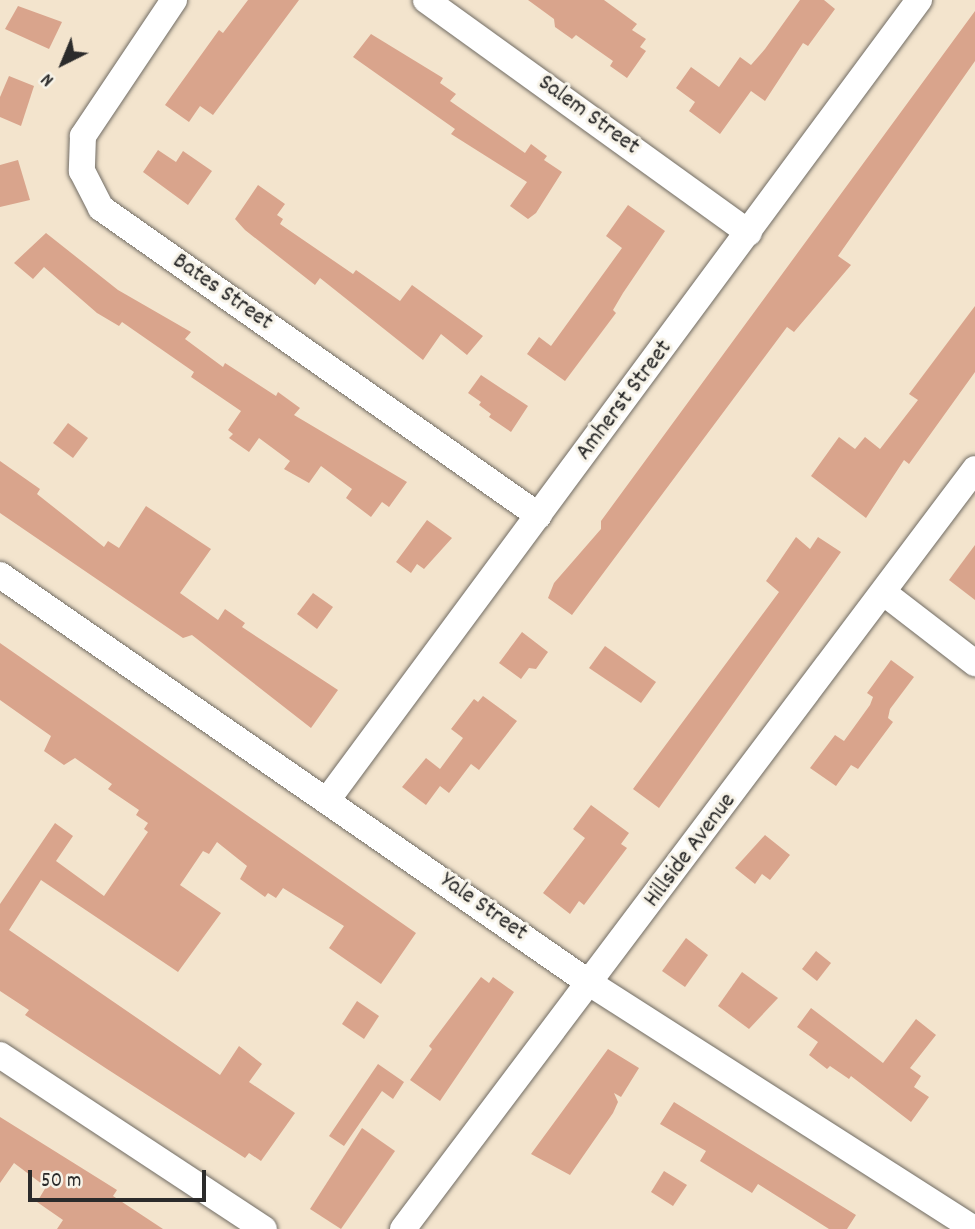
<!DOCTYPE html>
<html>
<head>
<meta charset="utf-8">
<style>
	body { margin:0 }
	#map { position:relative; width:975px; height:1229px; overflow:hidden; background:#f3e4cd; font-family:Dekko,sans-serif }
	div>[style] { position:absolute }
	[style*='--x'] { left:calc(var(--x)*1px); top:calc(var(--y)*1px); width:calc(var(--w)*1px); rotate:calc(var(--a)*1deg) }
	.building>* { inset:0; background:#d9a48c }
	.roads { filter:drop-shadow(0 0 2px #716c64) drop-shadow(0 0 2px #716c64) }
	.minor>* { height:26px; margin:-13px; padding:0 13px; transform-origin:13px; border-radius:13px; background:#fff }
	span { translate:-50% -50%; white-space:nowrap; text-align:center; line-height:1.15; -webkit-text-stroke:6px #f7f3e8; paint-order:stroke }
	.street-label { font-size:24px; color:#2b2b2b }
	.north { position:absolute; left:28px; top:28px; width:70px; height:70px; -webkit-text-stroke:5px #f7f3e8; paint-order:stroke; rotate:223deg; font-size:19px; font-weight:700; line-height:28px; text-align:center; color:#2b2b2b }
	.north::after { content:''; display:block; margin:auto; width:24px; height:32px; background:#2b2b2b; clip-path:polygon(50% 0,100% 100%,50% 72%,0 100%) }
	.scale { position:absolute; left:28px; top:1170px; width:178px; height:32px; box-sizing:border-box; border:4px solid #2b2b2b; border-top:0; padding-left:9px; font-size:21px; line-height:24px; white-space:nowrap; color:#2b2b2b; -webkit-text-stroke:5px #f7f3e8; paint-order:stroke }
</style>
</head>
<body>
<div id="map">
	<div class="building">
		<i style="clip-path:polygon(248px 0,299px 0,213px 115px,200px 106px,189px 122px,165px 105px,219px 30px,223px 33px)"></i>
		<i style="clip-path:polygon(528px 0,604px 0,637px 24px,632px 30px,646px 39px,640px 47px,646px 51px,627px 78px,610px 66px,613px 61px,576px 35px,572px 39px,555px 27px,554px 19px)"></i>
		<i style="clip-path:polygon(800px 0,824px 0,835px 9px,808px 46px,803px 43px,765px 101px,751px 91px,720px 134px,689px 111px,695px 102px,676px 88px,691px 67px,719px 87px,740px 57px,751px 65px,765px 49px)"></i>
		<i style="clip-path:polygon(18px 6px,62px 22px,49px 49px,5px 29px)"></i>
		<i style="clip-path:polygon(975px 11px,975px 61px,838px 256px,851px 265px,794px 332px,787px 327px,572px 615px,548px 598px,554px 583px,601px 529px,601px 521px)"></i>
		<i style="clip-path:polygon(371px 34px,443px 78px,440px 83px,456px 94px,450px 101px,486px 126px,525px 153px,531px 144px,547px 156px,544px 160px,562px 172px,536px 213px,528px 219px,510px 206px,527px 182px,451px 134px,455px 129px,353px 57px)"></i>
		<i style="clip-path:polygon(9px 76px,34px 86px,21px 126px,0 117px,0 97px)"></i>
		<i style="clip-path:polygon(158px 150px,176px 162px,183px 151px,212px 171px,188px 205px,143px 172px)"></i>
		<i style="clip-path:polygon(18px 160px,30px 200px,0 207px,0 165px)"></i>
		<i style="clip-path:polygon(258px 185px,285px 204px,277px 215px,283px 219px,280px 224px,353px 274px,356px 270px,400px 301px,412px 285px,483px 336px,467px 355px,441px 334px,423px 360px,320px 278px,315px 285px,245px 230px,235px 219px)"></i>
		<i style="clip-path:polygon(628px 205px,665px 231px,623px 293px,613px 310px,616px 313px,565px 381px,527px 354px,539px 337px,551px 346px,622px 248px,606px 236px)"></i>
		<i style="clip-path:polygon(46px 233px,118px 290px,191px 332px,185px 339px,223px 367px,225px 363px,276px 396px,278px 392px,300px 408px,294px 415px,407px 482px,389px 507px,382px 502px,371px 517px,346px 498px,352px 489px,321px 466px,309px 483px,284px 469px,290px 461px,259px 438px,249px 452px,229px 438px,233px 434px,228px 430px,241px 411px,191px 377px,194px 372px,122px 322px,119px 326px,97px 313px,44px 267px,33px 279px,14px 263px)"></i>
		<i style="clip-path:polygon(975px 306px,975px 372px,909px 464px,904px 460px,866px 518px,811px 476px,839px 437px,855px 449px,865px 437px,880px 449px,918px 400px,909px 394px)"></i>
		<i style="clip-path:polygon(481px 375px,528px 406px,511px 432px,489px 417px,491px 414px,479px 405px,481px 402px,468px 393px)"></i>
		<i style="clip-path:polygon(68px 423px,88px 438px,73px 458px,53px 443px)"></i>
		<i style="clip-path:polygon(0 461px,40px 489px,37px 494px,104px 547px,108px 541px,119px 548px,146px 506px,211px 549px,180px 593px,218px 620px,225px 609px,245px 623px,242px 627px,338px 690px,311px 728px,192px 635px,183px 638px,0 513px)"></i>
		<i style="clip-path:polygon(427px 520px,452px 538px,424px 569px,417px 564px,411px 573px,396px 562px)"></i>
		<i style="clip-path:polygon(796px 537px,810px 549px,818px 537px,841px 552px,659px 808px,633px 789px,779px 592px,766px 581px)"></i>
		<i style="clip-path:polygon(975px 545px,975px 600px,949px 580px)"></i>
		<i style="clip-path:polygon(313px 593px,333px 607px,317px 629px,297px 614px)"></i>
		<i style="clip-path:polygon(522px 632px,548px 652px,536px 669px,529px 668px,521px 679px,499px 663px)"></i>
		<i style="clip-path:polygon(0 643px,416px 933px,381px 984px,329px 948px,344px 926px,283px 888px,276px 898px,268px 893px,265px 897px,240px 879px,247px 866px,217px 842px,209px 854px,203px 851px,180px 885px,221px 913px,178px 972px,41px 880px,9px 930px,220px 1075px,239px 1046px,262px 1064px,249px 1082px,295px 1113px,261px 1161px,249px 1153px,245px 1158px,107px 1069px,25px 1015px,29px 1010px,0 991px,0 904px,55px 823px,73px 836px,56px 861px,104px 896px,148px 832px,144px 829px,148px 823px,136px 815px,139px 810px,108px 789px,112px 784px,75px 758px,64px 765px,44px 751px,51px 736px,0 700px)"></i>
		<i style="clip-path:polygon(605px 646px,656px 682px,641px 703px,589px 668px)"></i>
		<i style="clip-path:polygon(891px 660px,914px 677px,890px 709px,888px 718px,893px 722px,858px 769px,851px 765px,836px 786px,810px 768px,835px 735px,844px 741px,870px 705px,873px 697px,867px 693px)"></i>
		<i style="clip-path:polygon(483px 696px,517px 721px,479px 770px,471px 764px,449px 793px,440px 786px,426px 805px,402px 787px,426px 758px,440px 769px,463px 738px,451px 729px,474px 699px,478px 702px)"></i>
		<i style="clip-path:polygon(591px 805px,629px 833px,621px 844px,627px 848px,584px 905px,579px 901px,570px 914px,543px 893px,585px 838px,573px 829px)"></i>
		<i style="clip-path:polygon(765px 835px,790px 855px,770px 880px,762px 874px,755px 884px,735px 868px)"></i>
		<i style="clip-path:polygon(686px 938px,708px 955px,685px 987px,662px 971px)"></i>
		<i style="clip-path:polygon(816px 951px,831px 963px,817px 981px,802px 969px)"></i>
		<i style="clip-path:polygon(742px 972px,778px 998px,749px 1029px,718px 1006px)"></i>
		<i style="clip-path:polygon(481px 977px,489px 983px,493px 977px,514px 992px,440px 1101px,410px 1080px,432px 1049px,429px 1046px)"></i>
		<i style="clip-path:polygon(357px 1001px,379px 1016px,364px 1039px,342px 1024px)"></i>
		<i style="clip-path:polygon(811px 1008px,883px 1063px,916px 1019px,936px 1035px,910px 1068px,921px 1076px,914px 1087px,929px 1097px,911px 1122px,851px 1076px,849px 1079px,830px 1066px,827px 1069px,809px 1055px,818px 1042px,797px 1027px)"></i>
		<i style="clip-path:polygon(608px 1049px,639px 1068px,621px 1097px,614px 1093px,618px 1102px,613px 1113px,570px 1175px,531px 1154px)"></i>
		<i style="clip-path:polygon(378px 1064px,404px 1082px,393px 1099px,382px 1091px,344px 1146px,329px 1136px)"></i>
		<i style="clip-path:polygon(674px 1102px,856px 1215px,847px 1229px,829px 1229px,758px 1184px,752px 1193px,700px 1161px,706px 1151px,660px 1124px)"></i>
		<i style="clip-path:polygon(0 1117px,117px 1190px,113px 1196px,163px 1229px,57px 1229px,63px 1220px,37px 1202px,46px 1187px,14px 1163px,0 1183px)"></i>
		<i style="clip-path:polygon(362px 1128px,395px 1151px,341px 1229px,310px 1209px)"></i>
		<i style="clip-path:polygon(664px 1171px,687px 1185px,673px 1206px,651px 1192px)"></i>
	</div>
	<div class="roads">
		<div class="minor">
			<i style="--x:174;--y:0;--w:164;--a:123.8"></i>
			<i style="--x:83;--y:136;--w:35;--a:92"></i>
			<i style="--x:82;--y:171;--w:42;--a:62.8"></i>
			<i style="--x:101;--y:208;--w:535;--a:35.11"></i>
			<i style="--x:426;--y:0;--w:398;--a:35.8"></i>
			<i style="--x:0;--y:575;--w:719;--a:34.69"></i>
			<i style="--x:591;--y:984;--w:455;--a:32.6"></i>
			<i style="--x:884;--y:593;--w:115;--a:37.6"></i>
			<i style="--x:328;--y:799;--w:994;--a:-53.51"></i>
			<i style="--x:0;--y:1055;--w:316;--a:33.4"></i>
			<i style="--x:403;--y:1229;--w:951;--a:-53.03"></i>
		</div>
	</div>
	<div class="street-label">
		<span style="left:588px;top:116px;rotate:36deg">Salem Street</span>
		<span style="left:222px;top:293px;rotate:35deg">Bates Street</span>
		<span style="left:625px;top:401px;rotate:-53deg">Amherst Street</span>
		<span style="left:691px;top:851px;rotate:-53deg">Hillside Avenue</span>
		<span style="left:483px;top:908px;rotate:35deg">Yale Street</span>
	</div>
	<div class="north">N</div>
	<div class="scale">50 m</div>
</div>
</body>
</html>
